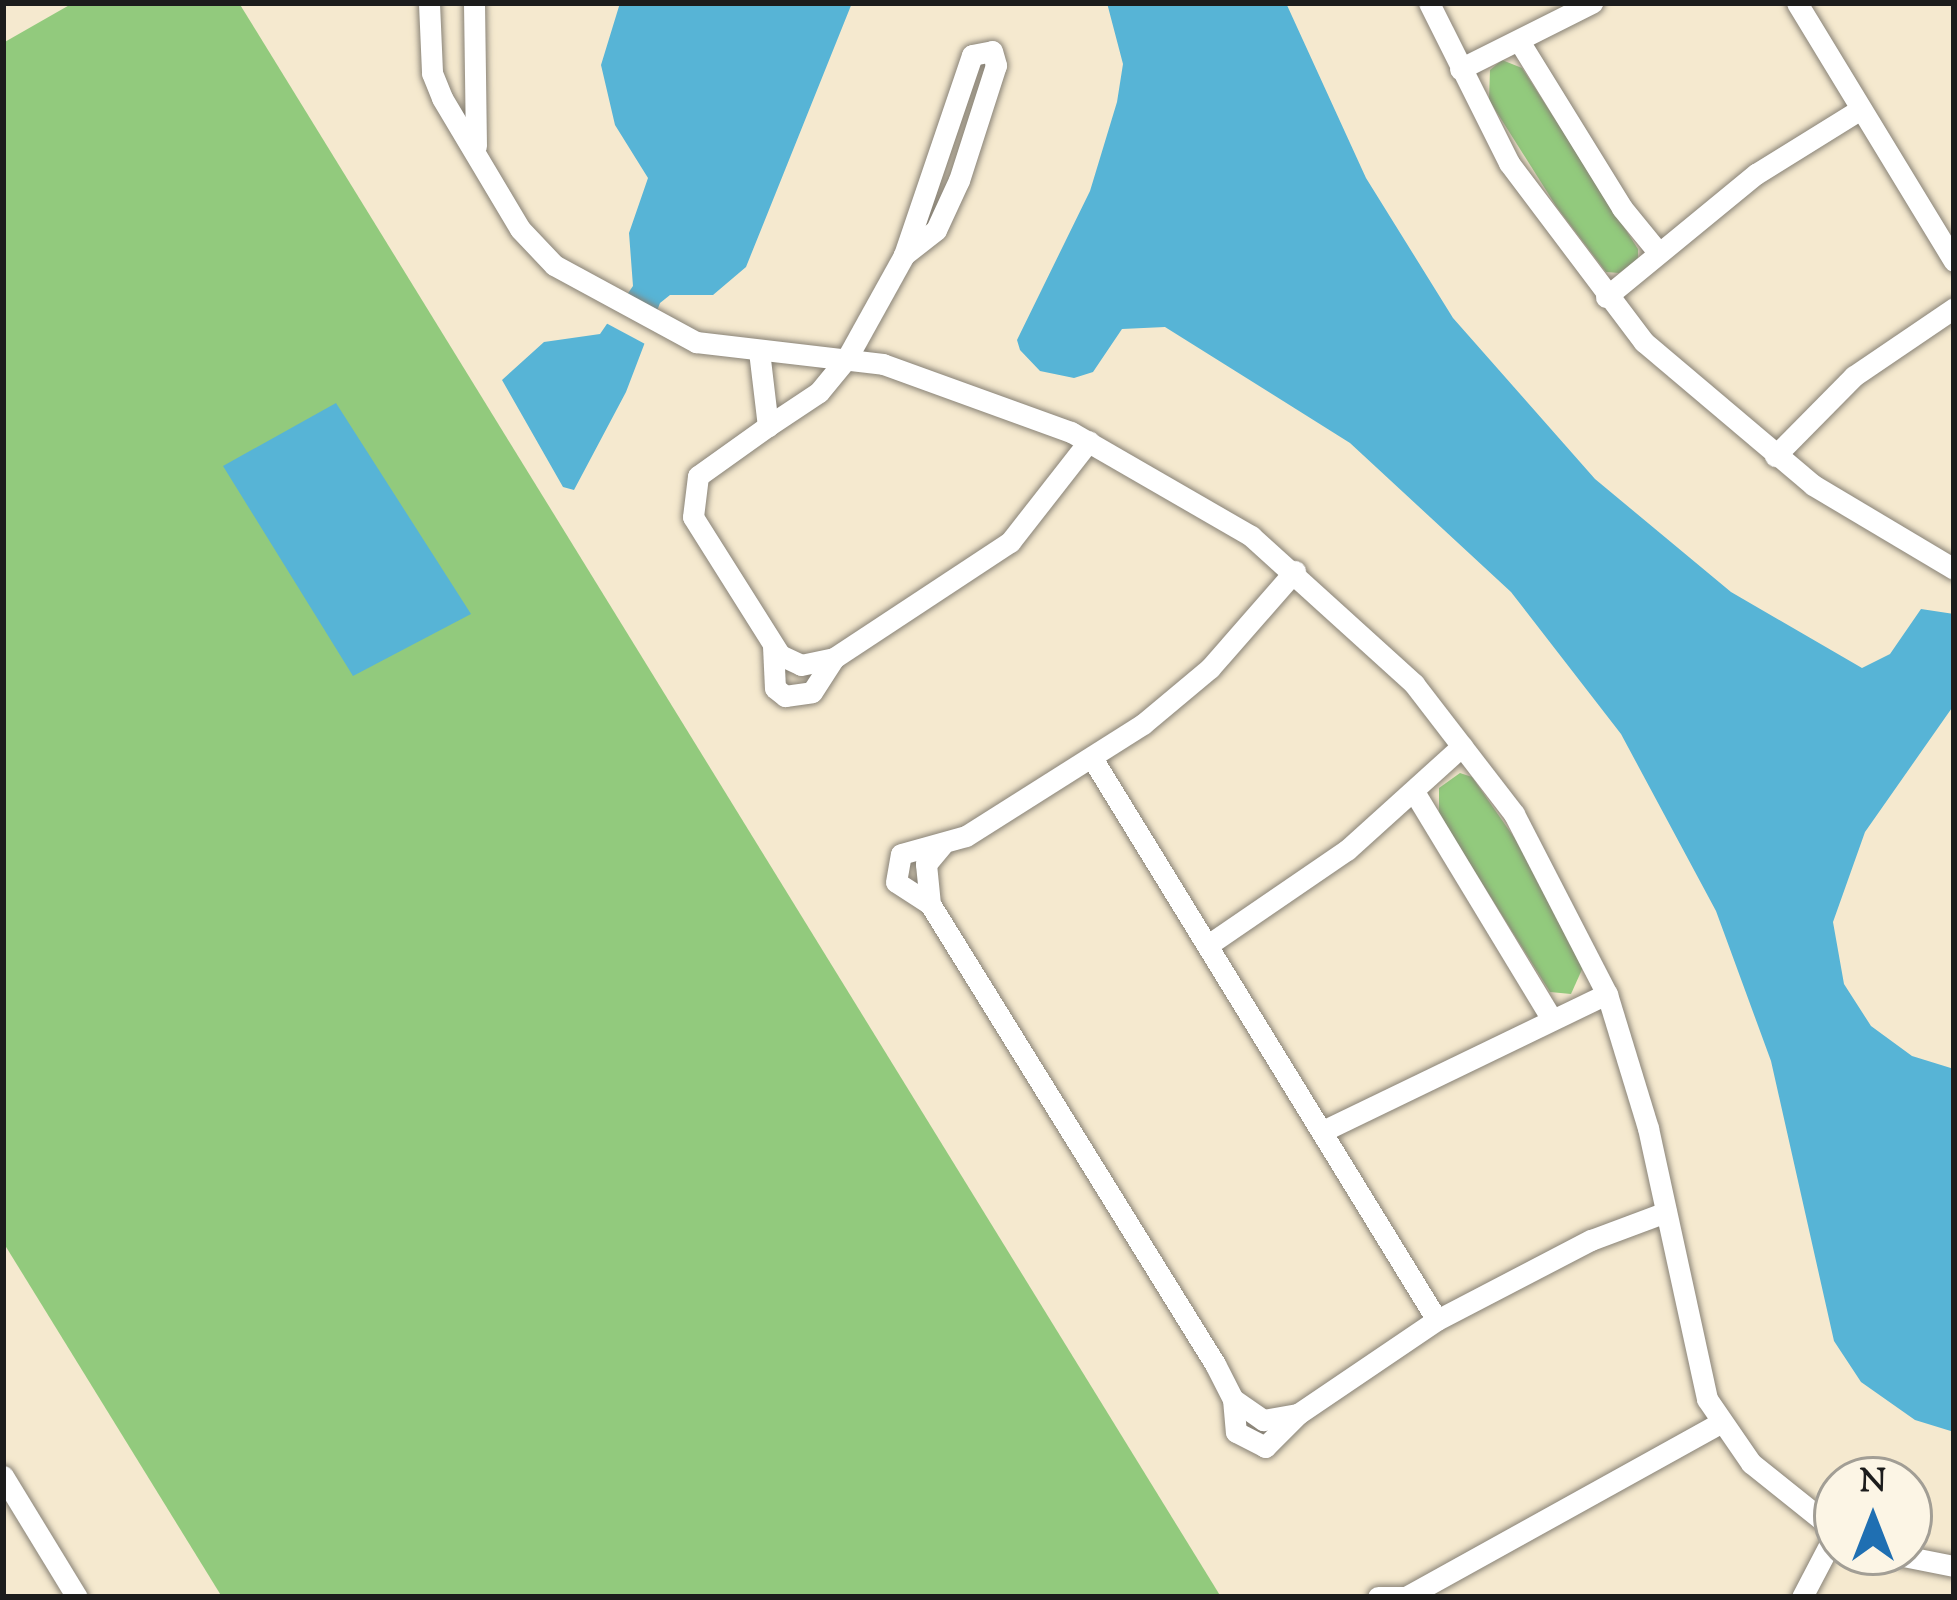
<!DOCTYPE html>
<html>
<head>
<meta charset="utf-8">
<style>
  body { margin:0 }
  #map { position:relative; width:1957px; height:1600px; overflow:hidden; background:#f5e9cf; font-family:"Sorts Mill Goudy",serif }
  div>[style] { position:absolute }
  .green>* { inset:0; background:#92ca7d }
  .water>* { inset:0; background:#57b4d6 }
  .pier>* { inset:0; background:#f5e9cf }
  .roads { filter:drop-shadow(0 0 3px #888276) drop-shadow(0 0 3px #888276) }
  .street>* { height:21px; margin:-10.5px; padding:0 10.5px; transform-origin:10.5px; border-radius:10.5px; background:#fff }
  span { translate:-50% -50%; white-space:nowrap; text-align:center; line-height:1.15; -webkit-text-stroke:10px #fcf5e5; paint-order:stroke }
  .frame { position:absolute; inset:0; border:6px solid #1c1c1c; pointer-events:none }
  .north { position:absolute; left:1813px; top:1456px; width:120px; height:120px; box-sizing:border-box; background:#fcf5e5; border:3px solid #a29e95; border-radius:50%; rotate:0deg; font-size:33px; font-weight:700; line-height:48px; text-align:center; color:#1c1c1c }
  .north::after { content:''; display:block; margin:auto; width:42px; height:54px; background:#1f6fb2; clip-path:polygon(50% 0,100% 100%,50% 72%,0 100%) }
</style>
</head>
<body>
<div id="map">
  <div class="green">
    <div style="clip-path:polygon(73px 3px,239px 3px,1221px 1597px,222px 1597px,3px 1242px,3px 43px)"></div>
    <div style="clip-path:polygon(1502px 60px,1522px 68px,1638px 249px,1638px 259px,1619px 273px,1606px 272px,1556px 206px,1489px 100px,1490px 70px)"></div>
    <div style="clip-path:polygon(1460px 773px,1472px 777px,1534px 866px,1584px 965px,1571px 994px,1550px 992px,1439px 814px,1439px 788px)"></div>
  </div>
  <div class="water">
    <div style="clip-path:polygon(620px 3px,852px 3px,746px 267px,713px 295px,670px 295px,660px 303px,626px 392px,574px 490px,563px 487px,502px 380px,544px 342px,600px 334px,633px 286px,629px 233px,648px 178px,615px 125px,601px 65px)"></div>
    <div style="clip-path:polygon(1107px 3px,1286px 3px,1366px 178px,1453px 318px,1595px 479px,1731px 592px,1862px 668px,1890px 654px,1921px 609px,1954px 614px,1954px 705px,1865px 832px,1833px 922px,1844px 984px,1871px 1026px,1912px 1056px,1954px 1069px,1954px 1432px,1915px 1420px,1861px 1382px,1834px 1341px,1771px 1061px,1716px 911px,1621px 734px,1511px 592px,1350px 443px,1165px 327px,1122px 329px,1093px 372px,1074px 378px,1040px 371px,1020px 350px,1017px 340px,1090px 191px,1117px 102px,1123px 64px)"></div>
    <div style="clip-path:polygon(336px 403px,471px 614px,353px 676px,223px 466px)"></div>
  </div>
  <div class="pier">
    <div style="clip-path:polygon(620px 295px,660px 316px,647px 345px,604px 322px)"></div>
  </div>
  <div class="roads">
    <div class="street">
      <div style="left:429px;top:3px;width:70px;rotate:87.5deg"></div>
      <div style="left:432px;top:73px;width:27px;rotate:68deg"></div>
      <div style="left:442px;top:98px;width:152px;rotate:59.2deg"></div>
      <div style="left:520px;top:229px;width:50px;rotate:46.6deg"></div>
      <div style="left:554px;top:265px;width:162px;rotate:28.5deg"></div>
      <div style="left:696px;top:342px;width:188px;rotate:6.7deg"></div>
      <div style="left:883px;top:364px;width:200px;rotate:19.9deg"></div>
      <div style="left:1071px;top:432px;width:208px;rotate:30deg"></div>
      <div style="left:1251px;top:536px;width:220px;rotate:42.2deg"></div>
      <div style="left:1414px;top:684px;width:164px;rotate:52.4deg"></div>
      <div style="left:1514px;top:814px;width:203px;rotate:62.7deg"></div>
      <div style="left:1607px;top:994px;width:140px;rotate:73deg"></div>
      <div style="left:1648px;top:1128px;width:277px;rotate:77.7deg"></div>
      <div style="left:1707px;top:1399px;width:78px;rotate:55.5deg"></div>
      <div style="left:1751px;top:1463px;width:110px;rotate:38.7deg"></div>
      <div style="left:474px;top:3px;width:143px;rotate:89.2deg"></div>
      <div style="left:1429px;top:3px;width:179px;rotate:63.4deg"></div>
      <div style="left:1509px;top:163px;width:224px;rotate:53deg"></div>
      <div style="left:1644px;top:342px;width:221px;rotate:40.2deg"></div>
      <div style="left:1813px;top:485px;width:164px;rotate:30.8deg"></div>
      <div style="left:1797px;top:3px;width:302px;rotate:58.7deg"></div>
      <div style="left:1519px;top:41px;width:196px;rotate:58.3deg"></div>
      <div style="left:1622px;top:208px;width:57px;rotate:50.7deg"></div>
      <div style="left:1460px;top:69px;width:148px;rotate:-26.6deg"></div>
      <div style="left:1606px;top:297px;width:194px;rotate:-39.4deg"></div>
      <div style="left:1756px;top:174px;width:123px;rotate:-31.8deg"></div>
      <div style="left:759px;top:351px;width:76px;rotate:83.2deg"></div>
      <div style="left:768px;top:426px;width:61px;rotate:-33.7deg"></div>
      <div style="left:819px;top:392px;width:44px;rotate:-50.5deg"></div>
      <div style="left:847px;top:358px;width:118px;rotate:-61deg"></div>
      <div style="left:904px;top:255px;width:211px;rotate:-71.2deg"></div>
      <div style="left:972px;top:55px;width:20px;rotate:-11deg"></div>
      <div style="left:992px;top:51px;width:15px;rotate:74deg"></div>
      <div style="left:996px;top:65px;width:121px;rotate:107.8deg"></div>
      <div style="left:959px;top:180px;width:55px;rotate:114.7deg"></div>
      <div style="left:936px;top:230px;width:41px;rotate:142deg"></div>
      <div style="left:768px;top:426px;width:86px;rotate:144.5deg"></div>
      <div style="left:698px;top:476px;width:41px;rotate:97deg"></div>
      <div style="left:693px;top:517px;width:163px;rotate:57.8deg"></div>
      <div style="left:780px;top:655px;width:23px;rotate:25deg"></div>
      <div style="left:801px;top:665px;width:34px;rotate:-12deg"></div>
      <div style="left:1775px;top:456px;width:112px;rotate:-45.4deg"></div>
      <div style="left:1854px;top:376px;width:121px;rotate:-34.2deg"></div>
      <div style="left:773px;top:646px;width:42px;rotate:87.3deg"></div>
      <div style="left:775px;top:688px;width:13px;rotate:39deg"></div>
      <div style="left:785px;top:696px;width:27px;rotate:-8deg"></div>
      <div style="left:812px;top:692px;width:40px;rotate:-57.1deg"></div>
      <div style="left:834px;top:658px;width:211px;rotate:-33.4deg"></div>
      <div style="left:1010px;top:542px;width:128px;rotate:-52deg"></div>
      <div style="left:1092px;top:758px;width:659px;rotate:58.46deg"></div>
      <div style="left:1416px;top:795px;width:258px;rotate:58.8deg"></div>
      <div style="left:942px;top:845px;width:25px;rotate:130deg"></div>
      <div style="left:926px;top:864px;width:40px;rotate:84.3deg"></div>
      <div style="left:930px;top:904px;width:541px;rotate:58.22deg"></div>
      <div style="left:1215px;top:1364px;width:39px;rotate:63deg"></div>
      <div style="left:1233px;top:1399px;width:33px;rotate:85deg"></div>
      <div style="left:1236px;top:1432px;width:33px;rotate:27deg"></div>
      <div style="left:1265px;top:1447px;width:47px;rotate:-45deg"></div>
      <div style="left:930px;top:904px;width:40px;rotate:-147.1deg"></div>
      <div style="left:896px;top:882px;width:28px;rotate:-80deg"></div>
      <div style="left:901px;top:854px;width:67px;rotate:-15.5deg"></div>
      <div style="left:966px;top:836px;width:209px;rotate:-32.3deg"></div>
      <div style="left:1143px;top:724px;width:87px;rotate:-39.9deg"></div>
      <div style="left:1210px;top:668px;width:129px;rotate:-48.8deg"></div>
      <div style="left:1208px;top:945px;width:168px;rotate:-34.4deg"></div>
      <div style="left:1347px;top:850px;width:155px;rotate:-42.1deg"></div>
      <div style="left:1323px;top:1131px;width:315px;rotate:-25.8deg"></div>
      <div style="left:1233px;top:1399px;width:37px;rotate:35deg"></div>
      <div style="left:1263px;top:1420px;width:36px;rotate:-10deg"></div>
      <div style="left:1298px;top:1414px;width:168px;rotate:-34.1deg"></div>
      <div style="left:1437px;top:1320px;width:174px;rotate:-27.5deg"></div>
      <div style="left:1591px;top:1240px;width:80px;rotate:-20.5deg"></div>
      <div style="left:3px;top:1476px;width:142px;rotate:58.6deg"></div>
      <div style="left:1883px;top:1552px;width:72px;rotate:11.2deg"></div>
      <div style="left:1378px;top:1597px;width:28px"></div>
      <div style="left:1406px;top:1597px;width:359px;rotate:-29deg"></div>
      <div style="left:1802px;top:1597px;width:73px;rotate:-62.4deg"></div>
    </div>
  </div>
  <div class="frame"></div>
  <div class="north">N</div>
</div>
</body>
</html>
